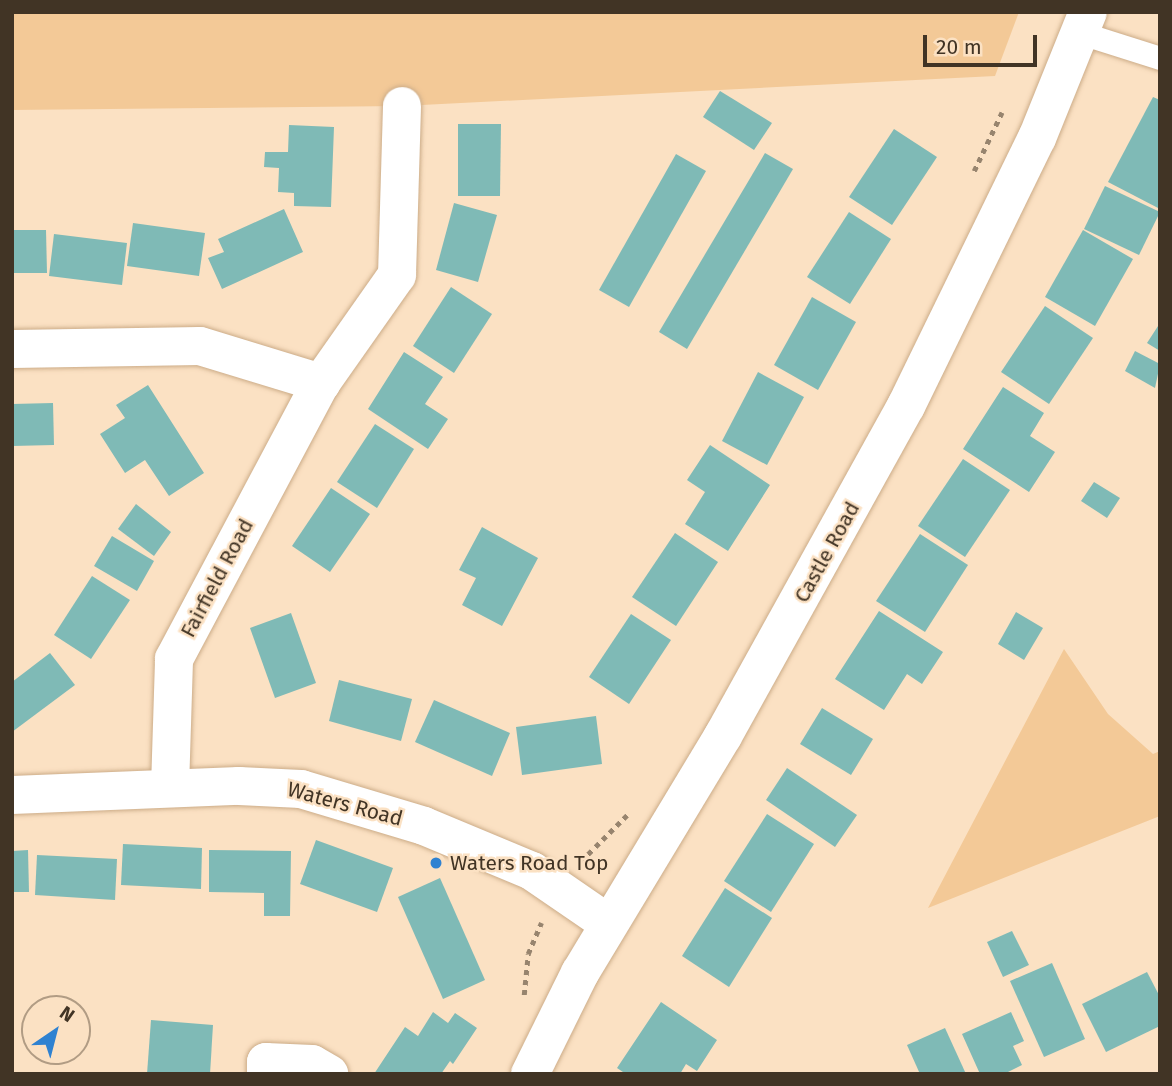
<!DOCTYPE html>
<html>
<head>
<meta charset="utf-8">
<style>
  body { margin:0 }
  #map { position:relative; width:1172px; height:1086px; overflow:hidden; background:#fbe1c3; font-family:"Fira Sans",sans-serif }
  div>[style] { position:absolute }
  .green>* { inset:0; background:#f3c997 }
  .building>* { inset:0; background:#7fbab6 }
  .path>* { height:4.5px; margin-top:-2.25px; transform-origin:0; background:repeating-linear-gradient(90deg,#97846e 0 5px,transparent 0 10px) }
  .roads { filter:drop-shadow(0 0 2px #ccac88) drop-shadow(0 0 2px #ccac88) }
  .service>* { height:23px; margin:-11.5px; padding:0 11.5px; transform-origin:11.5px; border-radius:11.5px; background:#fff }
  .minor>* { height:38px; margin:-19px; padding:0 19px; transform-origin:19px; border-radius:19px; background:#fff }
  .primary>* { height:38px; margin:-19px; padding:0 19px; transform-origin:19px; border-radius:19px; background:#fff }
  .dots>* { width:19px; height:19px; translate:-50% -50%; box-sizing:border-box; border:4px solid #fbe1c3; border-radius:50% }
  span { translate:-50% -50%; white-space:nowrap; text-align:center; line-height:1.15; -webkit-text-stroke:5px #fbe1c3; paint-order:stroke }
  .street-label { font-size:21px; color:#413425 }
  .poi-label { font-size:21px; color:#413425 }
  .left { translate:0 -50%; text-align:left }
  .frame { position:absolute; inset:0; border:14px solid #413425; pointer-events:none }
  .north { position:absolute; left:21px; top:995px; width:70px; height:70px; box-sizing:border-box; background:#fbe1c3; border:2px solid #b19c84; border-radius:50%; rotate:35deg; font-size:19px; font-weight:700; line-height:28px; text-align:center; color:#413425 }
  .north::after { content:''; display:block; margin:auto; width:24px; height:32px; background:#2f82d1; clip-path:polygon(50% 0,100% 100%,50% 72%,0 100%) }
  .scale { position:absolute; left:923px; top:35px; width:114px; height:32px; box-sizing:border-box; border:4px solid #413425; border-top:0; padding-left:9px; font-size:21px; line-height:24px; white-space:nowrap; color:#413425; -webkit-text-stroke:5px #fbe1c3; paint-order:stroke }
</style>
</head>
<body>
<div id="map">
  <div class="green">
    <div style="clip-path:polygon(12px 12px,1019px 12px,995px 76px,402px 106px,12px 110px)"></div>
    <div style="clip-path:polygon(1064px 649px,1108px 714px,1153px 754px,1160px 751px,1160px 816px,928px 908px)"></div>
  </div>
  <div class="building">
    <div style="clip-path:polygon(720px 91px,772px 123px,754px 150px,703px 117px)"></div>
    <div style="clip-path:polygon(1153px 97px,1160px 100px,1160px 209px,1108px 182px)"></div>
    <div style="clip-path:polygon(458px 124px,501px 124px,500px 196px,458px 196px)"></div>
    <div style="clip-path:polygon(289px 125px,334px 127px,331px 207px,294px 206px,294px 193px,278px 192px,279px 168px,264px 167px,265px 152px,288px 152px)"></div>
    <div style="clip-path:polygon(894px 129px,937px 157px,892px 225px,849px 197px)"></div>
    <div style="clip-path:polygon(765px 153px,793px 169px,687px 349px,659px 332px)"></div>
    <div style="clip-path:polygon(676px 154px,706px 171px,629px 307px,599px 290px)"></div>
    <div style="clip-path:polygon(1105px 186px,1160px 212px,1139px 255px,1084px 229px)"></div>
    <div style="clip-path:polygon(454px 203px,497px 215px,478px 282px,436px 270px)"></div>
    <div style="clip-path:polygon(284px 209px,303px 252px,222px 289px,208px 258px,224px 252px,218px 239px)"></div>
    <div style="clip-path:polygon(849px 212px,891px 239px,850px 304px,807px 277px)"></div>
    <div style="clip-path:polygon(133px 223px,205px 233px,199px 276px,127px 266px)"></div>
    <div style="clip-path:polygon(12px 230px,46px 230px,47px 273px,12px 273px)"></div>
    <div style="clip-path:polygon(1083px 230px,1133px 259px,1095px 326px,1045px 297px)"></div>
    <div style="clip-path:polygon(54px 234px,127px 243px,122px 285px,49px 276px)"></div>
    <div style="clip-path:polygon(451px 287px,492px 314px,454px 373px,413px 346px)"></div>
    <div style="clip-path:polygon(812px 297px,856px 322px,818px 390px,774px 365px)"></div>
    <div style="clip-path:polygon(1045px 306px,1093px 338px,1049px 404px,1001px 372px)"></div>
    <div style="clip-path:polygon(1160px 323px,1160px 351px,1147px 343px)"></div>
    <div style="clip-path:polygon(1135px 351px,1160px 364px,1155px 388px,1125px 371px)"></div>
    <div style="clip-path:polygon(404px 352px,443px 377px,425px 404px,448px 419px,428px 449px,368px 409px)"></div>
    <div style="clip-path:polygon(758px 372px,804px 397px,767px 465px,722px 441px)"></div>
    <div style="clip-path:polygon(148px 385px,204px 473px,169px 496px,145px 460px,125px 473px,100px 434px,125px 418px,116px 405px)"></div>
    <div style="clip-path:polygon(1003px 387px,1044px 413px,1030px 436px,1055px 452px,1029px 492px,963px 449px)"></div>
    <div style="clip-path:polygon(53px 403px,54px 445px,12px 446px,12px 404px)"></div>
    <div style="clip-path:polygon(375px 424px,414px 449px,377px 508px,337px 482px)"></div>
    <div style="clip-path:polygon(710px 445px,770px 485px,728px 551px,685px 524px,705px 492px,687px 480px)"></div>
    <div style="clip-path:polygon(963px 459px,1010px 490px,965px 557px,918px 526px)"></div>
    <div style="clip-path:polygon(1094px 482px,1120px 498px,1107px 518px,1081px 501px)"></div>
    <div style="clip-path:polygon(331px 488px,370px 514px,330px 572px,292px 546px)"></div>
    <div style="clip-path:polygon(136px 504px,171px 532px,154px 556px,118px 529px)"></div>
    <div style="clip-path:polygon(482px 527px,538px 558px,502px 626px,462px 605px,476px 578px,459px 570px)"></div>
    <div style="clip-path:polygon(675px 533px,718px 562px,676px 626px,632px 597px)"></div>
    <div style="clip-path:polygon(920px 534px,968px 565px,925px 632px,876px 601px)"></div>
    <div style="clip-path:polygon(112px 536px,154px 561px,137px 591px,94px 566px)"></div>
    <div style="clip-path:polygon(92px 576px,130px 600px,91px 659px,54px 635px)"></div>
    <div style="clip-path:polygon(879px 611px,943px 652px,922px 684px,907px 674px,884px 710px,835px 679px)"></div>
    <div style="clip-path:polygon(1016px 612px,1043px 628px,1024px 660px,998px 644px)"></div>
    <div style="clip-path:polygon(291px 613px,316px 683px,275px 698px,250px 628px)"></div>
    <div style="clip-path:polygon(631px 614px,671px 640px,629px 704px,589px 677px)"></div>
    <div style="clip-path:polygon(50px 653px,75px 685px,12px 732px,12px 682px)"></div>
    <div style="clip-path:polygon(339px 680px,412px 699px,401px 741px,329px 721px)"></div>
    <div style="clip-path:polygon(434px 700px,510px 733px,492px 776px,415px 742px)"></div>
    <div style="clip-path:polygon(822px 708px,873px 739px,851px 775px,800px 744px)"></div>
    <div style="clip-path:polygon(596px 716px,602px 764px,522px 775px,516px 727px)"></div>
    <div style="clip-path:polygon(787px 768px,857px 815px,835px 847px,766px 800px)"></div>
    <div style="clip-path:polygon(767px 814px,814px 844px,771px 912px,724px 881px)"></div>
    <div style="clip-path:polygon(316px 840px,393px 868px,377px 912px,300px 884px)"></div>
    <div style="clip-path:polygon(123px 844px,202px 848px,201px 889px,121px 885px)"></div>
    <div style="clip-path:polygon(28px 850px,29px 892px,12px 892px,12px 851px)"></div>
    <div style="clip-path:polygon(209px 850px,291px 851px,290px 916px,264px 916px,264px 893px,209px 892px)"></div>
    <div style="clip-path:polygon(37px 855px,117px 859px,115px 900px,35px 895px)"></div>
    <div style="clip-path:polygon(440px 878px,485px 980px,443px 999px,398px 897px)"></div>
    <div style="clip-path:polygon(725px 888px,772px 918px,729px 987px,682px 956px)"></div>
    <div style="clip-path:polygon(1012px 931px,1029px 965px,1003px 977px,987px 942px)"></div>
    <div style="clip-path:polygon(1052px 963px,1085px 1039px,1044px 1057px,1010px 981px)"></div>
    <div style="clip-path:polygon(1147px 972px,1160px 997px,1160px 1026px,1106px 1052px,1082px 1004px)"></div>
    <div style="clip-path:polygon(661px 1002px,717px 1040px,697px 1071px,686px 1064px,680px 1074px,626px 1074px,617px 1068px)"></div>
    <div style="clip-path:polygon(433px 1012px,448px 1023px,455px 1013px,477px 1028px,453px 1064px,450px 1061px,441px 1074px,374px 1074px,405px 1027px,418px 1036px)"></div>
    <div style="clip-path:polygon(1011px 1012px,1024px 1041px,1013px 1046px,1022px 1065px,1004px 1074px,980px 1074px,962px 1034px)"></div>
    <div style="clip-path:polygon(151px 1020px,213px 1025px,210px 1074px,147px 1074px)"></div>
    <div style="clip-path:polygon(945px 1028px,966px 1074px,920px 1074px,907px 1045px)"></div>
  </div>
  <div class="path">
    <div style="left:974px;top:171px;width:65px;rotate:-64.6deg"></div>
    <div style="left:581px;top:861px;width:65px;rotate:-45deg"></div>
    <div style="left:524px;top:995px;width:41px;rotate:-84.4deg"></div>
    <div style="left:528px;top:954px;width:34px;rotate:-67deg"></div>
  </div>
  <div class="roads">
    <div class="service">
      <div style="left:1081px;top:33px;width:83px;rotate:17.6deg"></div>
    </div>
    <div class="minor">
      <div style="left:12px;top:349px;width:188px;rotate:-0.9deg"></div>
      <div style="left:200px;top:346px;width:127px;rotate:17deg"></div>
      <div style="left:170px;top:788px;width:129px;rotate:-88.2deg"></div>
      <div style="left:174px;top:659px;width:313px;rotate:-62deg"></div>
      <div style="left:321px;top:383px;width:132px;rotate:-54.9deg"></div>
      <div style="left:397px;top:275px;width:169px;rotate:-88.3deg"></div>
      <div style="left:12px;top:795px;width:227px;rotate:-2.3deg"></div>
      <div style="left:239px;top:786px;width:62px;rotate:2.8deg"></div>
      <div style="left:301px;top:789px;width:128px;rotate:16.7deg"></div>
      <div style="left:424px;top:826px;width:117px;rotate:22.6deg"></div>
      <div style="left:532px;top:871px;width:93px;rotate:34.5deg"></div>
      <div style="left:266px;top:1074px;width:12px;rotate:-90deg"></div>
      <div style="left:266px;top:1062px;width:46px;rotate:2.5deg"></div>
      <div style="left:312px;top:1064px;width:20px;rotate:30deg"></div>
    </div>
    <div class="primary">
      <div style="left:530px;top:1074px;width:113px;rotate:-63.7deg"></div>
      <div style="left:580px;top:973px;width:277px;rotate:-58.9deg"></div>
      <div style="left:723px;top:736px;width:377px;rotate:-61deg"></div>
      <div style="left:906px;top:406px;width:298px;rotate:-64deg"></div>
      <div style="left:1037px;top:138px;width:136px;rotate:-68deg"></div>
    </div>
  </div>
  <div class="dots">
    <div style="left:436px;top:863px;background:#2f82d1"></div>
  </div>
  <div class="street-label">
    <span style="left:827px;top:552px;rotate:-61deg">Castle Road</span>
    <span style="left:217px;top:578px;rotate:-62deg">Fairfield Road</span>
    <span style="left:345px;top:804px;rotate:15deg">Waters Road</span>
  </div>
  <div class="poi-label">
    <span class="left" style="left:450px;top:863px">Waters Road Top</span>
  </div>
  <div class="frame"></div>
  <div class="north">N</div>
  <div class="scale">20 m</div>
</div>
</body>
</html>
